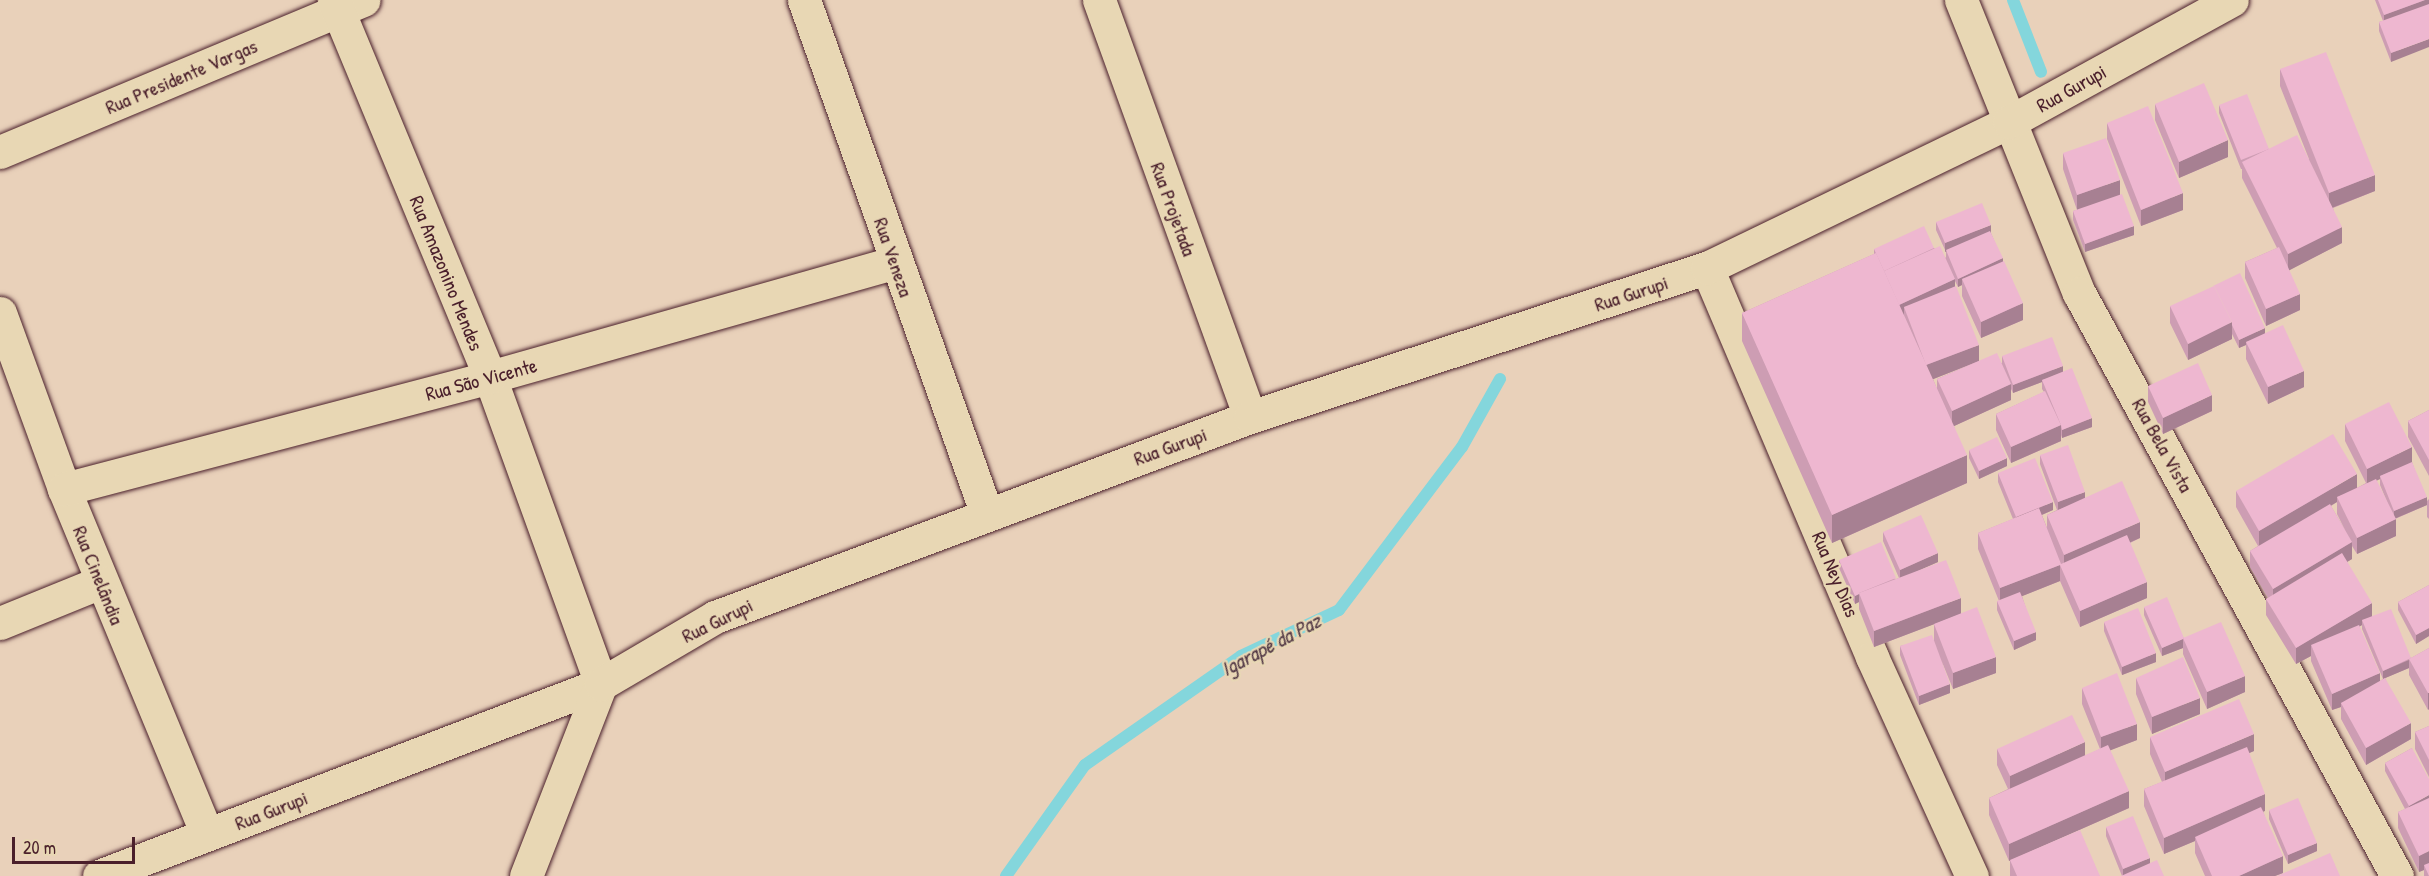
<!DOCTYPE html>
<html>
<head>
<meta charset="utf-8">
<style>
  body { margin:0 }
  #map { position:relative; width:2429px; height:876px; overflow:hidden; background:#e9d1ba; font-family:"Patrick Hand",sans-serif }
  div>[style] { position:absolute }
  .stream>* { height:12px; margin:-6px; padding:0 6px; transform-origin:6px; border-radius:6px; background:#84d6dc }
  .roads { filter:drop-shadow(0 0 2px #4a1f2b) drop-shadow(0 0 2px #4a1f2b) }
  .minor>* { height:33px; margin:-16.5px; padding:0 16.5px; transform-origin:16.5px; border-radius:16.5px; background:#e8d7b4 }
  .tertiary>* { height:33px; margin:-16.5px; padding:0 16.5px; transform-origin:16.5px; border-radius:16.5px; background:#e8d7b4 }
  .wall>* { inset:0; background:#cd9db3 }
  .shaded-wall>* { inset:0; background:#a78092 }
  .building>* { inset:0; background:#eeb7d0 }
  span { translate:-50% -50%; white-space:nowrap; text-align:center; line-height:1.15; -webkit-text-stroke:4.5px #e8d7b4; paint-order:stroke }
  .street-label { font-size:20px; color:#4a1f2b }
  .water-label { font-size:21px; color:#533a46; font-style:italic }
  .scale { position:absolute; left:12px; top:837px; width:123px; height:27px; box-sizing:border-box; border:3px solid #4a1f2b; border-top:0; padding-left:8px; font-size:18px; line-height:21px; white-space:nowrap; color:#4a1f2b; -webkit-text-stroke:4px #e8d7b4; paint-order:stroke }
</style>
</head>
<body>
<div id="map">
  <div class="stream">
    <div style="left:2013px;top:0;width:77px;rotate:68.7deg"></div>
    <div style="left:1006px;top:876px;width:136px;rotate:-54.6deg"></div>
    <div style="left:1085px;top:765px;width:190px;rotate:-34.9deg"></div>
    <div style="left:1241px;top:656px;width:108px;rotate:-25.1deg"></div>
    <div style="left:1339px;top:610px;width:204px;rotate:-53deg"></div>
    <div style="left:1462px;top:447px;width:78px;rotate:-60.8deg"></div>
  </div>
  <div class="roads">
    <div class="minor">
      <div style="left:804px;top:0;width:543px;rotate:70.43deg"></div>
      <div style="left:1099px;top:0;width:443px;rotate:70.1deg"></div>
      <div style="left:1961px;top:0;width:316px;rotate:68.1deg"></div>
      <div style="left:2079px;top:293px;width:664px;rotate:61.39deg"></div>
      <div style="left:0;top:152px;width:394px;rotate:-22.7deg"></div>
      <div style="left:1707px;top:268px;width:423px;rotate:67deg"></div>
      <div style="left:1872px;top:657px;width:241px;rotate:65.5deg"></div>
      <div style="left:0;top:313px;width:187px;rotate:70deg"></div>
      <div style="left:64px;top:489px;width:373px;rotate:67.5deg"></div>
      <div style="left:64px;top:489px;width:440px;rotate:-14.7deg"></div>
      <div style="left:490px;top:377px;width:422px;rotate:-15.8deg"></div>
      <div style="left:0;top:623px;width:109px;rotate:-22.1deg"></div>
      <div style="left:99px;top:876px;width:537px;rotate:-20.93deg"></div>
      <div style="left:601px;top:684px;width:326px;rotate:-109.9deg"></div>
      <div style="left:490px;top:377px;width:408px;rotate:-112.5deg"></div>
    </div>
    <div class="tertiary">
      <div style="left:526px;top:876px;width:206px;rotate:-68.7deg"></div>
      <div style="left:601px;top:684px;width:132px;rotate:-30.4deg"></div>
      <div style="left:715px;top:617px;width:571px;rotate:-20.5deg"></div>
      <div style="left:1250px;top:417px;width:481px;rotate:-18.1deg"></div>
      <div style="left:1707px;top:268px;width:335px;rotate:-25.8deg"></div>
      <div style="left:2009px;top:122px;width:254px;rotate:-28.7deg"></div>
    </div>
  </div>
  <div class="wall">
    <div style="clip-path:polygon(2375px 0,2429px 0,2391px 62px,2379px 31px,2379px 22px,2383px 21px)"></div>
    <div style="clip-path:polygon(2280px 69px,2375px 191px,2333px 208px,2342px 243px,2289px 270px,2300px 310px,2266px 326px,2245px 278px,2245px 262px,2277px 248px,2242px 178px,2242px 169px,2241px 169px,2219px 113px,2219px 105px,2269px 149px,2309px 159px,2280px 86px)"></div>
    <div style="clip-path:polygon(2155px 104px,2228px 157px,2179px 178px,2155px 120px)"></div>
    <div style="clip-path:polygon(2107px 123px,2183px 210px,2141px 226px,2107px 139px)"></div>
    <div style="clip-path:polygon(2063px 153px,2120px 195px,2134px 235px,2085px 252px,2073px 220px,2073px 211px,2077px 210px,2063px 169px)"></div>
    <div style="clip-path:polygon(evenodd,1936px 222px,1991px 233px,2003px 262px,2023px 320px,1981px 338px,1962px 296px,1962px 285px,1958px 287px,1955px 281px,1955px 287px,1979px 361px,2002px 363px,2002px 356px,2063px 372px,2092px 427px,2062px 438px,2061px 435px,2061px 441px,2011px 463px,1996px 430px,1996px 414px,2044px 392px,2042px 389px,2042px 382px,2013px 393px,2011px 389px,2011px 400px,1954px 426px,1967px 483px,1832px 543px,1742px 341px,1742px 313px,1874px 254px,1874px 249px,1934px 248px,1946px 258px,1946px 252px,1936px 230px,1936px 222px,1974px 363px,1937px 379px,1937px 389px,1933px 379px,1974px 363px)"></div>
    <div style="clip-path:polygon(2170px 306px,2265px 334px,2304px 387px,2268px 404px,2246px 359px,2246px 345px,2239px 348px,2232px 334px,2232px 339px,2188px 360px,2170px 323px)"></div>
    <div style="clip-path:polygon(2148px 386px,2212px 411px,2163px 434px,2148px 402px)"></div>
    <div style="clip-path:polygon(2429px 410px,2429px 476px,2408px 437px,2408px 421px)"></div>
    <div style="clip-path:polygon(evenodd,2345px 424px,2412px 462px,2427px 505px,2395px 519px,2396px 536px,2357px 554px,2352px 546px,2352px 559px,2347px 562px,2372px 616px,2411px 658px,2429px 648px,2429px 709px,2428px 710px,2409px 675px,2409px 668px,2385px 678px,2411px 739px,2366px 765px,2341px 719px,2341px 707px,2332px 710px,2311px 661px,2311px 656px,2296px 664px,2266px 615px,2266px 599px,2268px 598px,2250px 567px,2250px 551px,2258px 546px,2236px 507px,2236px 491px,2357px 488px,2366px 483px,2345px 441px,2345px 424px,2380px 479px,2380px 485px,2388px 504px,2376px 481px,2380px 479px,2345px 424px,2337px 502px,2337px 514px,2345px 530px,2331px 506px,2337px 502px,2345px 424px,2362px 625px,2362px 629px,2383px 679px,2380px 681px,2359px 627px,2362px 625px)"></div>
    <div style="clip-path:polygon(1969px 450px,2007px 466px,1979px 479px,1969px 458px)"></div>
    <div style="clip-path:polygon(2040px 455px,2085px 498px,2140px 538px,2130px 543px,2147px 598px,2080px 627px,2060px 581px,2022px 596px,2036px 640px,2014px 650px,1997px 610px,1997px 601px,1999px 601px,1978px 549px,1978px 533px,2013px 519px,1998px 482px,1998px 473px,2053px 510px,2042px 515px,2047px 528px,2047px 515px,2057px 510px,2040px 464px)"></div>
    <div style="clip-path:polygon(2429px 499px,2429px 519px,2427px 517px,2427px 501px)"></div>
    <div style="clip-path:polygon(1883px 532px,1938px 562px,1921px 569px,1961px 614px,1996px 673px,1953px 689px,1942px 662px,1950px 693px,1919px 705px,1900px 655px,1900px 646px,1934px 640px,1934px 624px,1874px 647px,1859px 609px,1859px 602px,1855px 604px,1839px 568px,1839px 560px,1896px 579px,1899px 578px,1883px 541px)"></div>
    <div style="clip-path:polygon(2429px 585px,2429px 636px,2416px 644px,2398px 610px,2398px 602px)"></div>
    <div style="clip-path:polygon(2144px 607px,2184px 638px,2245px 692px,2207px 709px,2183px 654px,2183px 648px,2162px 656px,2144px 615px)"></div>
    <div style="clip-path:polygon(2104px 622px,2156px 662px,2122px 675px,2104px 631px)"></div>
    <div style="clip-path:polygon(2136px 678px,2200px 714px,2152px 734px,2136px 694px)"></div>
    <div style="clip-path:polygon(2082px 688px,2137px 740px,2110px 750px,2129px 808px,2029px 852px,2100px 876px,2010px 876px,2010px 860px,2009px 861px,1989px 815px,1989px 798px,2008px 789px,1997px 765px,1997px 749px,2085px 756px,2100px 749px,2082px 704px)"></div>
    <div style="clip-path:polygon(2429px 726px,2429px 777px,2415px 749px,2415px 732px)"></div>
    <div style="clip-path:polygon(2150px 737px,2254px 751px,2249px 753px,2265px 811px,2263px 811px,2283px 873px,2275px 876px,2205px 876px,2195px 853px,2195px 841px,2164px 854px,2144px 806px,2144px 789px,2162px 782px,2150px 754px)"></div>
    <div style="clip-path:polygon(2412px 748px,2429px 876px,2424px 876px,2424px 870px,2419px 872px,2398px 828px,2398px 812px,2405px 809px,2385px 771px,2385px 763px)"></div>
    <div style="clip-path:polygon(2269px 810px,2317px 851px,2288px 864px,2269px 819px)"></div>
    <div style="clip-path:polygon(2106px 827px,2150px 863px,2122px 876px,2106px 836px)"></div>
  </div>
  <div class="shaded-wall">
    <div style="clip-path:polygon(2425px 0,2429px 0,2429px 7px,2384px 23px,2384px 15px)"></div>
    <div style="clip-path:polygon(2429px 39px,2429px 47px,2391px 62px,2391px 53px)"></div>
    <div style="clip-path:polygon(2228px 140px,2228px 157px,2179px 178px,2179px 162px)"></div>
    <div style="clip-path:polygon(2375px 175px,2375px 191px,2329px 209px,2329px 193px)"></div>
    <div style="clip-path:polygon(2120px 180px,2120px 197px,2077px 212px,2077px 195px)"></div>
    <div style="clip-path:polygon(2183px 193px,2183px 210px,2141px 226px,2141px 210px)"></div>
    <div style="clip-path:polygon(1991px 225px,1991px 233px,1945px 252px,1945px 243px)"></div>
    <div style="clip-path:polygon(2134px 226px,2134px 235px,2085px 252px,2085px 244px)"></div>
    <div style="clip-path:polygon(2342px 227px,2342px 243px,2288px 271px,2288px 254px)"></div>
    <div style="clip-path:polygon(2003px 258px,2003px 267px,1962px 279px,1962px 285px,1958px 287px,1958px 279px)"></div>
    <div style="clip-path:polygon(1955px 279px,1955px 295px,1904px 307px,1904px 319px,1899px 305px)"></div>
    <div style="clip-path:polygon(2300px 294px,2300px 310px,2266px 326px,2266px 309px)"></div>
    <div style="clip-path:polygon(2023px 303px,2023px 320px,1981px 338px,1981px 322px)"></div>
    <div style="clip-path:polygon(2232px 322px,2232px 339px,2188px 360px,2188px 344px)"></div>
    <div style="clip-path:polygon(2265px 328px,2265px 336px,2246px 342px,2246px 345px,2239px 348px,2239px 340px)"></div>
    <div style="clip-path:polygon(1979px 345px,1979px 361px,1926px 382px,1926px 365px)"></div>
    <div style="clip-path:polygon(2063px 366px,2063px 375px,2042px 380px,2042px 382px,2013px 393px,2013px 385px)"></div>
    <div style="clip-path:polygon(2304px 371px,2304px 387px,2268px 404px,2268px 387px)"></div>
    <div style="clip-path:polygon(2011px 384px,2011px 400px,1952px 427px,1952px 411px)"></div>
    <div style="clip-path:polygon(2212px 395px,2212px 411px,2163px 434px,2163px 418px)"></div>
    <div style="clip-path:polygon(2092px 418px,2092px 427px,2062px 438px,2062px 430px)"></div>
    <div style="clip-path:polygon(2061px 425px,2061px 441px,2011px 463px,2011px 447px)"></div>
    <div style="clip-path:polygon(2412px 447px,2412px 463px,2380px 476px,2380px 479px,2367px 485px,2367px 469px)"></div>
    <div style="clip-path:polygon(1967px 455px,1967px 483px,1832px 543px,1832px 515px)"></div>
    <div style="clip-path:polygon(2007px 458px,2007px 466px,1979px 479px,1979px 471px)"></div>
    <div style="clip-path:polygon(2357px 474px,2357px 490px,2337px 497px,2337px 502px,2259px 547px,2259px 531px)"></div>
    <div style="clip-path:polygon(2085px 492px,2085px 500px,2058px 510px,2058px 502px)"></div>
    <div style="clip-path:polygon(2427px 497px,2427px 505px,2394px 519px,2394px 511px)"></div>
    <div style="clip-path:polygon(2053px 502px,2053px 510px,2016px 526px,2016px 517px)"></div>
    <div style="clip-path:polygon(2396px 519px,2396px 536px,2357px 554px,2357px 538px)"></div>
    <div style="clip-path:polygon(2140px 522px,2140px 538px,2064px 571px,2064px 555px)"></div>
    <div style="clip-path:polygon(2352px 542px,2352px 559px,2273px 606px,2273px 589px)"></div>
    <div style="clip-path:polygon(1938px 553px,1938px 562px,1900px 579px,1900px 570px)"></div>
    <div style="clip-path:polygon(2060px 565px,2060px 581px,2000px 605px,2000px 588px)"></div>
    <div style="clip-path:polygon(2147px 582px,2147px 598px,2080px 627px,2080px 611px)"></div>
    <div style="clip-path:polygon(1859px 594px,1859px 602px,1855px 604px,1855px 596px)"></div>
    <div style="clip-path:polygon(1961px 598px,1961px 614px,1874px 647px,1874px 631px)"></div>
    <div style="clip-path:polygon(2372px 603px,2372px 619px,2362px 620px,2362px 625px,2315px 653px,2311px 645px,2311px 656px,2296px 664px,2296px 648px)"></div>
    <div style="clip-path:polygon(2429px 628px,2429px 636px,2416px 644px,2416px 635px)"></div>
    <div style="clip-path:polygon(2036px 632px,2036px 640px,2014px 650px,2014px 641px)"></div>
    <div style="clip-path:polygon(2183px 639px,2183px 648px,2162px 656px,2162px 648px)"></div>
    <div style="clip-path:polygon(2156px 653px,2156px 662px,2122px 675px,2122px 667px)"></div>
    <div style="clip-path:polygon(1996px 657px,1996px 673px,1953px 689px,1953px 673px)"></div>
    <div style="clip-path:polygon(2409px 660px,2409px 668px,2383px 679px,2383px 671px)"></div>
    <div style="clip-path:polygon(2380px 673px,2380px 690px,2341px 703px,2341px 707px,2332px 710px,2332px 694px)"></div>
    <div style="clip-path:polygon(2245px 676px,2245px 692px,2207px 709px,2207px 692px)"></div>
    <div style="clip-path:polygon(1950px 684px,1950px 693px,1919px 705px,1919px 696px)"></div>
    <div style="clip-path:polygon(2428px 693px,2429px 693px,2429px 709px,2428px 710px)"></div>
    <div style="clip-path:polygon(2200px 698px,2200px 714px,2152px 734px,2152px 717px)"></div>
    <div style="clip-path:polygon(2411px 723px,2411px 739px,2366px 765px,2366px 748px)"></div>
    <div style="clip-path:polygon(2137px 724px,2137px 740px,2101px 754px,2101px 737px)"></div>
    <div style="clip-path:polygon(2254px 734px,2254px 751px,2165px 789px,2165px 772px)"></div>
    <div style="clip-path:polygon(2085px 742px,2085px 758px,2010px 792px,2010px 776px)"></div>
    <div style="clip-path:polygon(2129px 791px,2129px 808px,2009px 861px,2009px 844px)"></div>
    <div style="clip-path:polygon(2265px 794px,2265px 811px,2196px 840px,2195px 837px,2195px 841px,2164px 854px,2164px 838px)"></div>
    <div style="clip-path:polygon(2429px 795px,2429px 803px,2409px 814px,2409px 806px)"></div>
    <div style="clip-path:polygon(2317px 843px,2317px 851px,2288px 864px,2288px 855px)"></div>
    <div style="clip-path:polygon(2429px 851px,2429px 867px,2424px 865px,2424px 870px,2419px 872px,2419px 856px)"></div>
    <div style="clip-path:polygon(2283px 856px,2283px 873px,2275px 876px,2239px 876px)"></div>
    <div style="clip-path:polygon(2150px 858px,2150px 867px,2123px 876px,2123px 869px)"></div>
  </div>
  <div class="building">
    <div style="clip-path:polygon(2378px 0,2425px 0,2384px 15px)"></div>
    <div style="clip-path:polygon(2429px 4px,2429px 39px,2391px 53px,2379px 22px)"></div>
    <div style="clip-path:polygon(2326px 52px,2375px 175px,2329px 193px,2280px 69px)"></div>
    <div style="clip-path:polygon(2204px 83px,2228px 140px,2179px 162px,2155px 104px)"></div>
    <div style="clip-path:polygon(2247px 94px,2269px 149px,2241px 160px,2219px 105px)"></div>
    <div style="clip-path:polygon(2148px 106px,2183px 193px,2141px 210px,2107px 123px)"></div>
    <div style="clip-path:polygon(2297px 135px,2342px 227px,2288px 254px,2242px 162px)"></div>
    <div style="clip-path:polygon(2106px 138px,2120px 180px,2077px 195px,2063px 153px)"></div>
    <div style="clip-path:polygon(2122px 194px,2134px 226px,2085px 244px,2073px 211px)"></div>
    <div style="clip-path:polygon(1982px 203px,1991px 225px,1945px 243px,1936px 222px)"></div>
    <div style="clip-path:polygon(1924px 226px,1934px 248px,1884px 271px,1874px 249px)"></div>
    <div style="clip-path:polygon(1990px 231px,2003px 258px,1958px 279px,1946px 250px)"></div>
    <div style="clip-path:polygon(1940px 246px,1955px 279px,1899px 305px,1884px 271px)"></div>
    <div style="clip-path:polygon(2279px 247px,2300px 294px,2266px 309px,2245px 262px)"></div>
    <div style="clip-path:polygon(1876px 253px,1967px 455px,1832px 515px,1742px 313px)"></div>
    <div style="clip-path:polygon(2004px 261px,2023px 303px,1981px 322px,1962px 279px)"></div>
    <div style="clip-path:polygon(2240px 273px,2265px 328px,2239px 340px,2232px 325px,2232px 322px,2214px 286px,2213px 286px)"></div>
    <div style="clip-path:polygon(1956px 286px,1979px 345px,1926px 365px,1904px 307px)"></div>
    <div style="clip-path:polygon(2214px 286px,2232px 322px,2188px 344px,2170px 306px)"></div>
    <div style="clip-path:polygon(2283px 325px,2304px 371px,2268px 387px,2246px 342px)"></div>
    <div style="clip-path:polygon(2052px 337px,2063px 366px,2013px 385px,2002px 356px)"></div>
    <div style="clip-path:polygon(1997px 353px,2011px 384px,1952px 411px,1937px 379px)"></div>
    <div style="clip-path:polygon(2198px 363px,2212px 395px,2163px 418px,2148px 386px)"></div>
    <div style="clip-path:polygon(2072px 368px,2092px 418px,2062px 430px,2061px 425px,2042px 380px)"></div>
    <div style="clip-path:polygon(2045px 391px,2061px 425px,2011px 447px,1996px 414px)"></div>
    <div style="clip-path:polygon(2389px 402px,2412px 447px,2367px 469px,2345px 424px)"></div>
    <div style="clip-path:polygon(2429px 410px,2429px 460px,2408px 421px)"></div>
    <div style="clip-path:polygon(2333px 434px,2357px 474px,2259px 531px,2236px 491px)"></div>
    <div style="clip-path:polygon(1997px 437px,2007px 458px,1979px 471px,1969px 450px)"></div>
    <div style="clip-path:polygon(2068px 445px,2085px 492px,2058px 502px,2040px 455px)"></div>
    <div style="clip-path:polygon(2035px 458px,2053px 502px,2016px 517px,1998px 473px)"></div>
    <div style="clip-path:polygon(2412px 462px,2427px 497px,2394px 511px,2380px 476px)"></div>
    <div style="clip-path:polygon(2376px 479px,2396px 519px,2357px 538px,2337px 497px)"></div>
    <div style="clip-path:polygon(2122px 481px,2140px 522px,2064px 555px,2047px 515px)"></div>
    <div style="clip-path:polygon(2330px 504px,2352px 542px,2273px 589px,2250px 551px)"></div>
    <div style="clip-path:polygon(2039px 508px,2061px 564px,2127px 535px,2147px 582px,2080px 611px,2060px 565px,2000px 588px,1978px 533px)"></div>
    <div style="clip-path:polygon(1921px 515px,1938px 553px,1900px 570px,1883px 532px)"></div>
    <div style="clip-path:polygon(1881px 542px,1896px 578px,1859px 593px,1859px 594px,1855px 596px,1839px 560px)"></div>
    <div style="clip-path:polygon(2342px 553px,2372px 603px,2296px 648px,2266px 599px)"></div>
    <div style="clip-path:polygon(1946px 560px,1961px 598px,1874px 631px,1859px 593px)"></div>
    <div style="clip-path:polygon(2429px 585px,2429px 628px,2416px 635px,2398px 602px)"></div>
    <div style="clip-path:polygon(2020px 592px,2036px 632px,2014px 641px,1997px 601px)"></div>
    <div style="clip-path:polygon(2167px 597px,2184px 638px,2183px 638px,2183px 639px,2162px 648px,2144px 607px)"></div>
    <div style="clip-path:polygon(1977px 607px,1996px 657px,1953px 673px,1934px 624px)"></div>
    <div style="clip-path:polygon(2138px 608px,2156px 653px,2122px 667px,2104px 622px)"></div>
    <div style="clip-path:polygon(2391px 609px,2411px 658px,2383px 671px,2362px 620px)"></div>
    <div style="clip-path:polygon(2221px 622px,2245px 676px,2207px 692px,2183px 638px)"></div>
    <div style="clip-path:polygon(2359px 625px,2380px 673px,2332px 694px,2311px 645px)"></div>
    <div style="clip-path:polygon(1932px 635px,1950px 684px,1919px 696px,1900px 646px)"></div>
    <div style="clip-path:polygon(2429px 648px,2429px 693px,2428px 693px,2409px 659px)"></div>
    <div style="clip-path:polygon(2183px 657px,2200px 698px,2152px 717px,2136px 678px)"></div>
    <div style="clip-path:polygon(2117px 673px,2137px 724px,2101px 737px,2082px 688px)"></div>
    <div style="clip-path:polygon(2385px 678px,2411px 723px,2366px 748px,2341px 703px)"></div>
    <div style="clip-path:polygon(2239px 699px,2254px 734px,2165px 772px,2150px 737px)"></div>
    <div style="clip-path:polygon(2072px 715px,2085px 742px,2010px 776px,1997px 749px)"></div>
    <div style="clip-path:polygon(2429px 726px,2429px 760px,2415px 732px)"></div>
    <div style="clip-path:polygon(2108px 745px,2129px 791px,2009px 844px,1989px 798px)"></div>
    <div style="clip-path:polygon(2247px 747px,2265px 794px,2164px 838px,2144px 789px)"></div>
    <div style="clip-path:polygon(2412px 748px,2429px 779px,2429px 795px,2409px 806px,2385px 763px)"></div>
    <div style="clip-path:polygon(2298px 798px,2317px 843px,2288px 855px,2269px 810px)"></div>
    <div style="clip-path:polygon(2429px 798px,2429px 851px,2419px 856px,2398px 812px)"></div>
    <div style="clip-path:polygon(2261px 807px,2283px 856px,2239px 876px,2212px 876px,2195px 837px)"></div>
    <div style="clip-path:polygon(2133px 816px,2150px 858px,2123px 869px,2106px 827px)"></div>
    <div style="clip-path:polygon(2080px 830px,2100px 876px,2017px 876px,2010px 860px)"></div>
    <div style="clip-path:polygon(2330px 853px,2340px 876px,2277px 876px)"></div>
    <div style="clip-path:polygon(2157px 860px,2164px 876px,2121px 876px)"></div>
    <div style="clip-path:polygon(2429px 863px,2429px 876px,2424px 865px)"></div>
  </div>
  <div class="street-label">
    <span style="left:181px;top:76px;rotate:-23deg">Rua Presidente Vargas</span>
    <span style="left:2071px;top:88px;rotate:-29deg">Rua Gurupi</span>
    <span style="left:1174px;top:209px;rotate:70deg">Rua Projetada</span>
    <span style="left:894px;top:257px;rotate:71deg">Rua Veneza</span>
    <span style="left:447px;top:273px;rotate:68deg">Rua Amazonino Mendes</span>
    <span style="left:1631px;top:293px;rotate:-18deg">Rua Gurupi</span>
    <span style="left:481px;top:379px;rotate:-15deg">Rua São Vicente</span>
    <span style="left:2163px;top:445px;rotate:61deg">Rua Bela Vista</span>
    <span style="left:1170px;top:446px;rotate:-20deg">Rua Gurupi</span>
    <span style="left:1836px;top:574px;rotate:67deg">Rua Ney Dias</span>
    <span style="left:99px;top:575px;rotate:68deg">Rua Cinelândia</span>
    <span style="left:717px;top:620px;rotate:-26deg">Rua Gurupi</span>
    <span style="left:271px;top:810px;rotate:-21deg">Rua Gurupi</span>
  </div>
  <div class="water-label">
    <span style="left:1271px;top:645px;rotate:-28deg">Igarapé da Paz</span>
  </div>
  <div class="scale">20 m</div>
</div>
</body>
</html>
